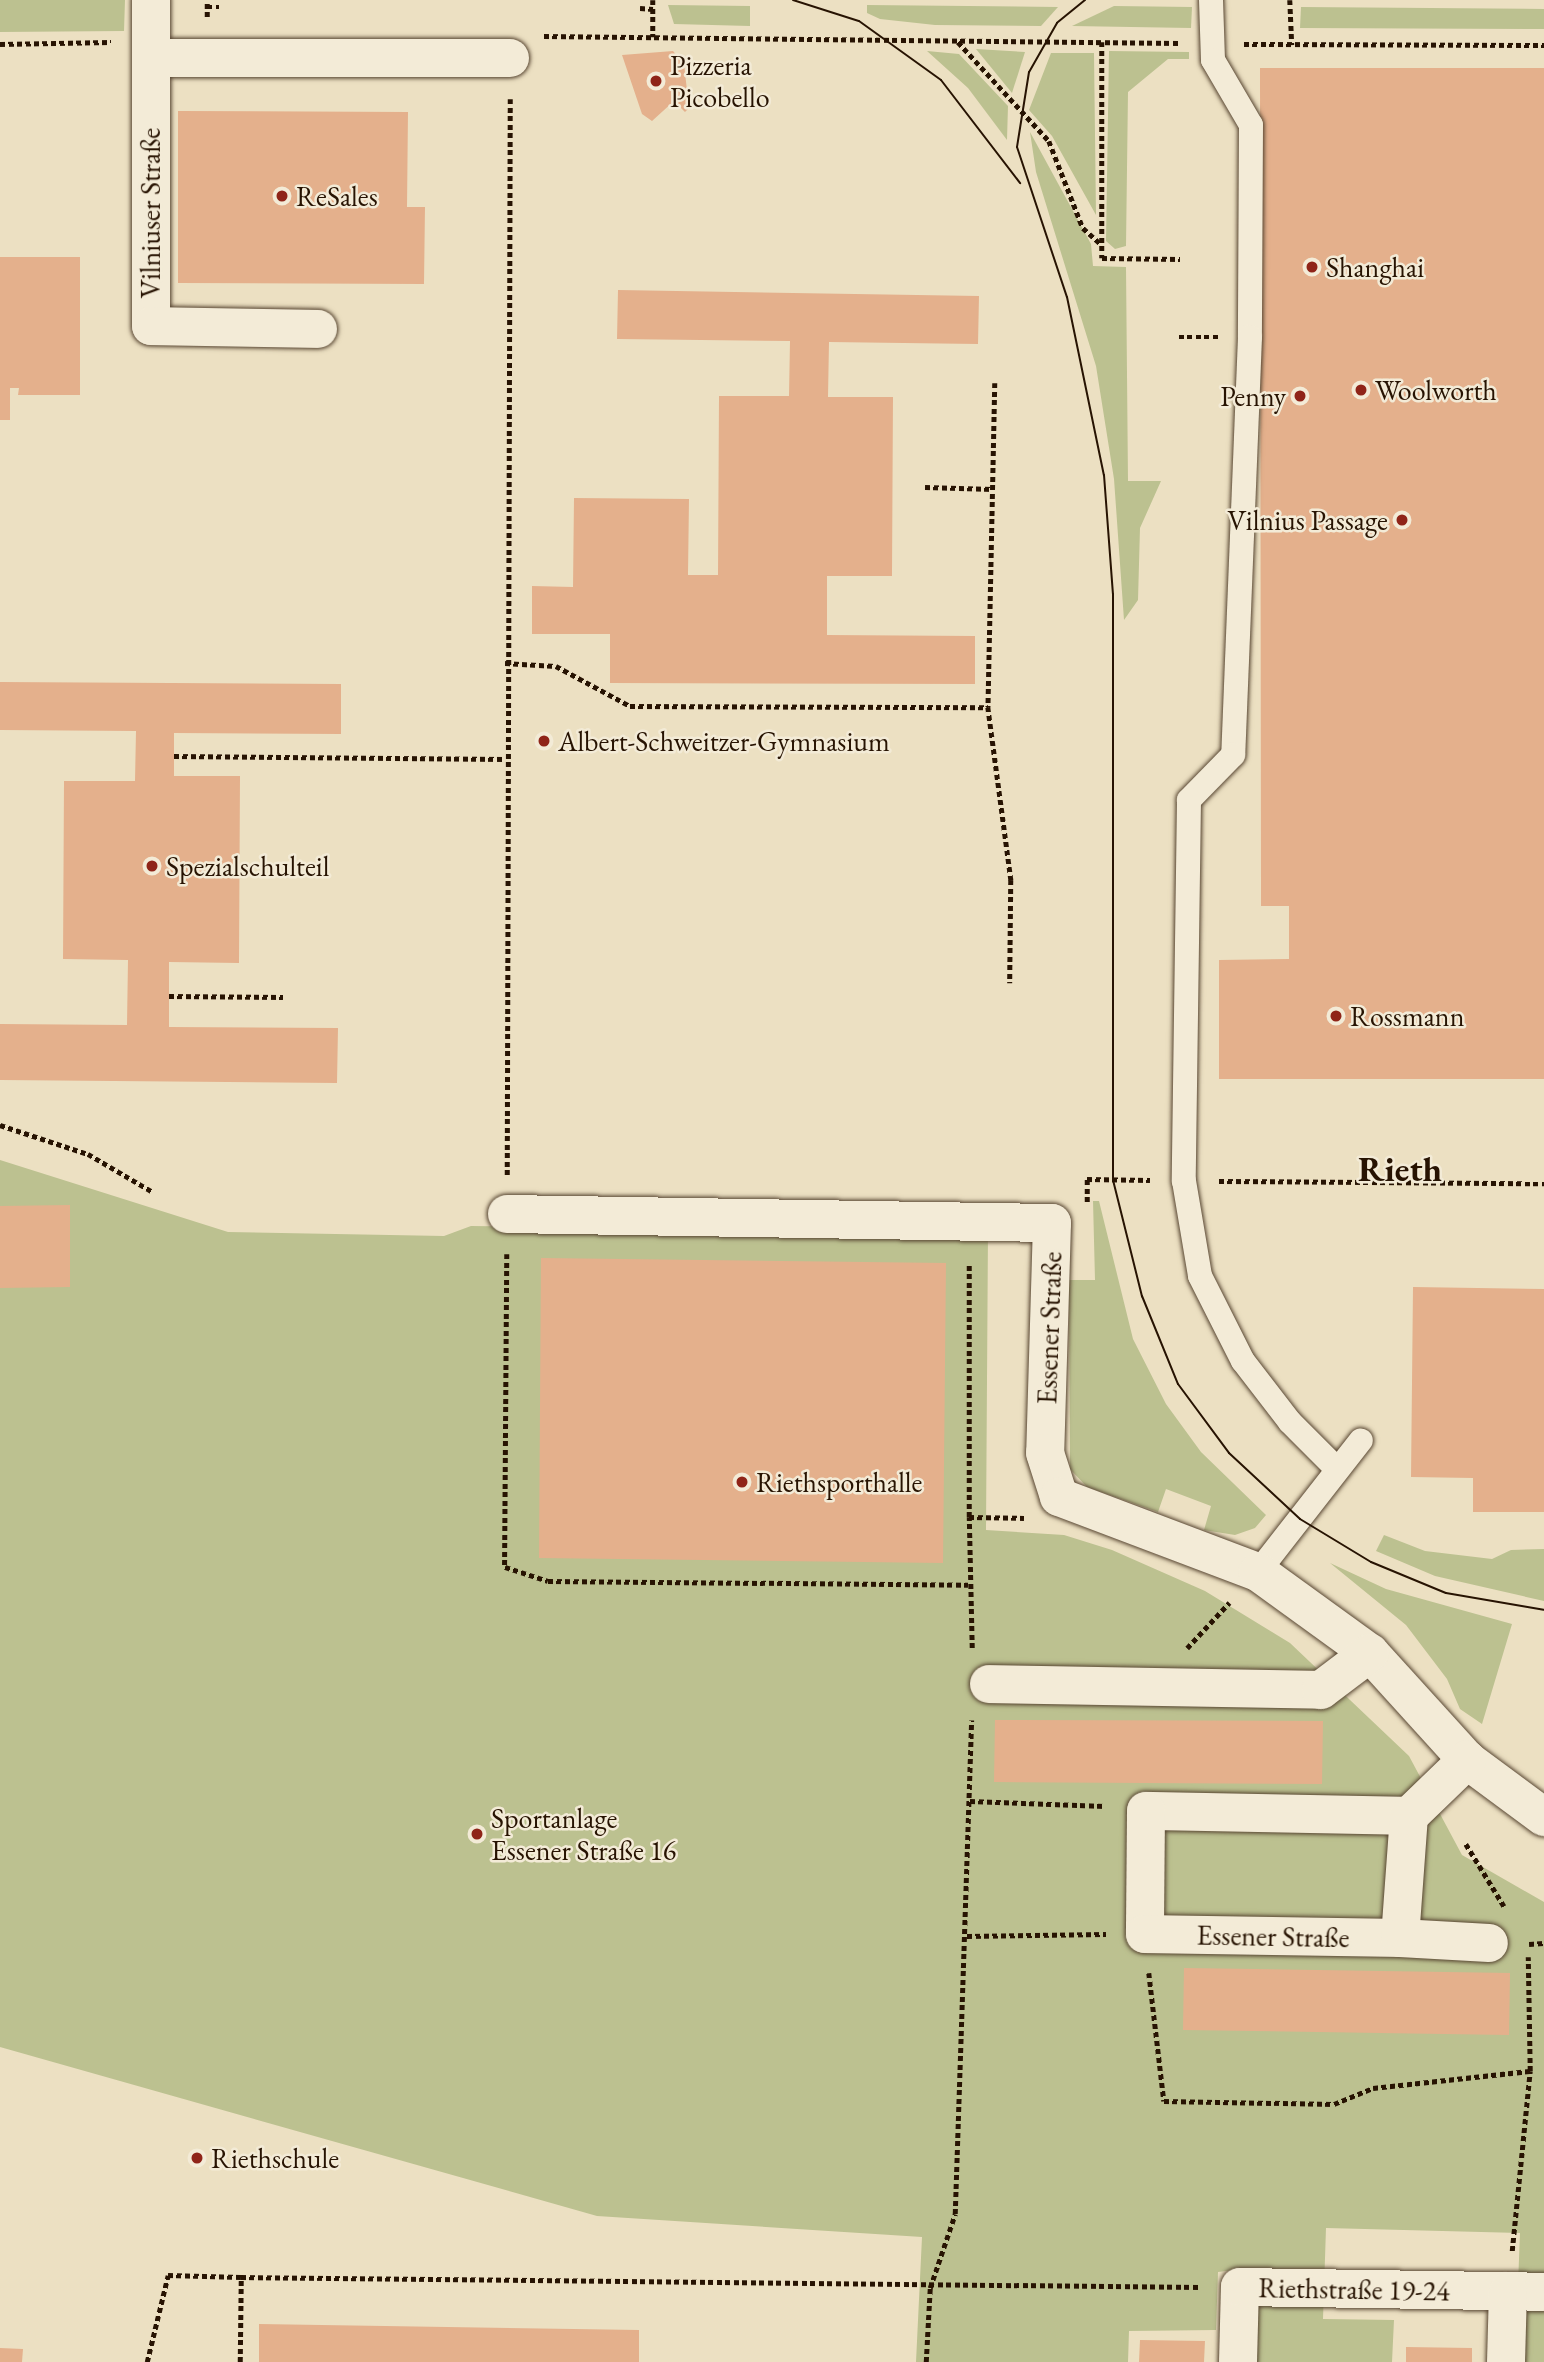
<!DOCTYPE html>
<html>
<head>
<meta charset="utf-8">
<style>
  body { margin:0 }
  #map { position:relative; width:1544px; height:2362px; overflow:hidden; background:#ece0c2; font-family:"EB Garamond",serif }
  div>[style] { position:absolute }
  .green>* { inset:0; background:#bcc190 }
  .building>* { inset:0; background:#e4b08c }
  .path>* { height:4.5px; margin-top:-2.25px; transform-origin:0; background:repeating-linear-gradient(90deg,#271302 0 5px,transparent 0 8.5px) }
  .roads { filter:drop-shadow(0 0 2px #584632) drop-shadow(0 0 2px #584632) }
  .lane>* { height:24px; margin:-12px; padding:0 12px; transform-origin:12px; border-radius:12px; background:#f3ebd7 }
  .street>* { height:38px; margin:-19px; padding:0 19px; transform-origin:19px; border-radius:19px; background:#f3ebd7 }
  .tram>* { height:2px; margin:-1px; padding:0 1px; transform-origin:1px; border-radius:1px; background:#271302 }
  .dots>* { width:19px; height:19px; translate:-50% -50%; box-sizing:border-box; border:4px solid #f3ebd7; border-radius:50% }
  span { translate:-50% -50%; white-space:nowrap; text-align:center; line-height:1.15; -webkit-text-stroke:5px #f3ebd7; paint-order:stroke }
  .poi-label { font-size:28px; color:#271302 }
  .left { translate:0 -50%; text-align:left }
  .right { translate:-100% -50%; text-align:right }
  .street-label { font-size:28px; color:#271302 }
  .district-label { font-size:35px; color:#271302; font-weight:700 }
</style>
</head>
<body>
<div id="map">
  <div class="green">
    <div style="clip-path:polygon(0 0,125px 0,124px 31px,0 32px)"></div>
    <div style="clip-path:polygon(668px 5px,750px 6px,750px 26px,674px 24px)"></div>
    <div style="clip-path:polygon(867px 5px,1058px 7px,1041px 26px,935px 25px,880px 19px,867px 13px)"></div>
    <div style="clip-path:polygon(1114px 6px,1192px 7px,1191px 28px,1072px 26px)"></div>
    <div style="clip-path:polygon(1301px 7px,1544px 9px,1544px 29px,1300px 28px)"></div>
    <div style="clip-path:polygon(976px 49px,1025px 52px,1012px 93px)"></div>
    <div style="clip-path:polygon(927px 51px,959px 54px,1008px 106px,1007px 140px,968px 88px)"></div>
    <div style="clip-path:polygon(1109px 51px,1189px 52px,1189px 59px,1168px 59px,1128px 92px,1126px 246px,1115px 249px,1106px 241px)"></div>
    <div style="clip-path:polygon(1051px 53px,1094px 53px,1096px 215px,1052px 136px,1029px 110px)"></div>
    <div style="clip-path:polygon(1030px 132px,1091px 244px,1093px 266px,1126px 267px,1128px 481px,1161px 481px,1140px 528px,1138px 600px,1124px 620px,1114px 479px,1096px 366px,1036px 172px)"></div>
    <div style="clip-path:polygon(0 1160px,228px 1232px,444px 1236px,471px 1226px,988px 1232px,986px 1530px,1064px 1535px,1112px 1550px,1205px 1591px,1290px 1643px,1409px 1756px,1462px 1855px,1544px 1902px,1544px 2362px,1515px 2362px,1520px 2233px,1326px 2228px,1323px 2319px,1394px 2320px,1392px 2362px,1248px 2362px,1249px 2268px,1218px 2272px,1216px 2330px,1129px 2331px,1128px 2362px,916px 2362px,922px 2237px,597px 2216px,0 2047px)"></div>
    <div style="clip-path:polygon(1093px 1201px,1099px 1201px,1133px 1339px,1166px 1404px,1201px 1452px,1266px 1515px,1255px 1528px,1235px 1535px,1204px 1530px,1211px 1506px,1166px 1489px,1158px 1512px,1087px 1487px,1070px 1469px,1069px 1280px,1095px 1280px)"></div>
    <div style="clip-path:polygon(1384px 1535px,1425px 1551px,1492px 1559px,1511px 1550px,1544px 1549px,1544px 1601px,1435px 1576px,1376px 1551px)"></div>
    <div style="clip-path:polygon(1330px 1563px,1386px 1589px,1512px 1624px,1482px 1724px,1460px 1709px,1447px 1679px,1406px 1625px)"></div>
  </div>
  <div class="building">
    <div style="clip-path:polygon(673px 51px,684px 64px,689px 108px,685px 112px,674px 101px,652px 121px,642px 114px,622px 55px)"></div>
    <div style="clip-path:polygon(1260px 68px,1544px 68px,1544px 1079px,1219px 1079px,1219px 960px,1289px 959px,1289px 906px,1261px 906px)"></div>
    <div style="clip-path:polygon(178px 111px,408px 112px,407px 207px,425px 207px,424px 284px,178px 283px)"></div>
    <div style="clip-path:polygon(0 257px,80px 257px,80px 395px,18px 395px,19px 388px,10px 388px,10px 420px,0 420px)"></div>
    <div style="clip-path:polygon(618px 290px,979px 296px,978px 344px,829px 342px,828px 397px,893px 397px,892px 576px,827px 576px,827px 635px,975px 636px,975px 684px,610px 683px,610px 634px,532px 634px,532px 586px,573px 587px,574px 498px,689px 499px,688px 575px,718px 575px,719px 396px,789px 396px,790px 341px,617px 339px)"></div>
    <div style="clip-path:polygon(0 682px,341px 684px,341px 734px,174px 733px,174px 776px,240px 776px,239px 963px,169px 962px,169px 1027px,338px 1028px,337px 1083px,0 1080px,0 1024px,127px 1025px,128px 960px,63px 959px,64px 781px,135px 781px,136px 731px,0 730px)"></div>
    <div style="clip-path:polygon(70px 1205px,70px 1287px,0 1288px,0 1206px)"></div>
    <div style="clip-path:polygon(541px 1258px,946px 1263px,943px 1563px,539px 1558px)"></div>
    <div style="clip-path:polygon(1413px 1287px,1544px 1289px,1544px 1512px,1473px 1512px,1473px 1478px,1411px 1477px)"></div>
    <div style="clip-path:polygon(995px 1720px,1323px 1721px,1322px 1784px,994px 1782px)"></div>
    <div style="clip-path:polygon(1184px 1968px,1510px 1973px,1509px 2035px,1183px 2030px)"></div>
    <div style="clip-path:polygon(259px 2324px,639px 2330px,639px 2362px,259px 2362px)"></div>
    <div style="clip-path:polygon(1140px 2340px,1205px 2341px,1204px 2362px,1139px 2362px)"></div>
    <div style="clip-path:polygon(1406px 2347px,1472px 2348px,1472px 2362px,1406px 2362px)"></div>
    <div style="clip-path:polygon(0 2348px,23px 2349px,22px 2362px,0 2362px)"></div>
  </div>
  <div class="path">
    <div style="left:653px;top:0;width:37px;rotate:90deg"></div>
    <div style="left:1290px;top:0;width:45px;rotate:87.5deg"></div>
    <div style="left:207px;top:7px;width:12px"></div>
    <div style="left:640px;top:8px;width:13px;rotate:4deg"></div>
    <div style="left:207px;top:17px;width:17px;rotate:-90deg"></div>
    <div style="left:544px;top:36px;width:635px;rotate:0.63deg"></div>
    <div style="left:958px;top:42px;width:134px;rotate:47.4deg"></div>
    <div style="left:1049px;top:141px;width:93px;rotate:68.7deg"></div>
    <div style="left:1083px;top:228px;width:24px;rotate:42deg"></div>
    <div style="left:1102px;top:42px;width:216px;rotate:90deg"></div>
    <div style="left:1102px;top:258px;width:78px;rotate:0.7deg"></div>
    <div style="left:0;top:44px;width:111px;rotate:-1deg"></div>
    <div style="left:1244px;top:44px;width:300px;rotate:0.2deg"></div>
    <div style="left:1179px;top:337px;width:39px"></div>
    <div style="left:995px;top:383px;width:324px;rotate:91.2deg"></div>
    <div style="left:988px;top:707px;width:175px;rotate:82.4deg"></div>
    <div style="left:1011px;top:880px;width:103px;rotate:90.6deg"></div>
    <div style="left:925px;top:487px;width:68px;rotate:1.7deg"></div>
    <div style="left:505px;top:663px;width:51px;rotate:3.4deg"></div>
    <div style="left:556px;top:666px;width:84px;rotate:28.4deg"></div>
    <div style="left:630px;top:706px;width:358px;rotate:0.2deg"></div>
    <div style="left:174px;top:756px;width:331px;rotate:0.5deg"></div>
    <div style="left:169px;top:996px;width:114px;rotate:0.5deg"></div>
    <div style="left:0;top:1125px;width:93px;rotate:18.2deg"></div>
    <div style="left:88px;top:1154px;width:75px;rotate:30.3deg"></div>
    <div style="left:507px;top:1175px;width:1076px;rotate:-89.84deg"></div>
    <div style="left:1219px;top:1181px;width:325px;rotate:0.4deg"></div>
    <div style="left:1087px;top:1202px;width:23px;rotate:-90deg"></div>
    <div style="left:1087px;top:1179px;width:63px;rotate:0.9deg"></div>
    <div style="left:507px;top:1254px;width:313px;rotate:90.4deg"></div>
    <div style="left:505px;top:1567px;width:45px;rotate:18deg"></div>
    <div style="left:548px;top:1581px;width:420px;rotate:0.5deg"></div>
    <div style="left:969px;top:1517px;width:255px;rotate:-90deg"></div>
    <div style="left:972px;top:1648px;width:131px;rotate:-91.3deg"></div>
    <div style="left:969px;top:1517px;width:55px;rotate:1deg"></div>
    <div style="left:1187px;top:1648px;width:62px;rotate:-47deg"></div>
    <div style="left:970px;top:1801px;width:135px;rotate:2.1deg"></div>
    <div style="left:1466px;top:1844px;width:73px;rotate:58.5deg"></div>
    <div style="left:967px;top:1936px;width:139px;rotate:-0.8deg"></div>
    <div style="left:1529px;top:1944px;width:15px;rotate:-4deg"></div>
    <div style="left:1149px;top:1973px;width:129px;rotate:83.3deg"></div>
    <div style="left:1164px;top:2101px;width:170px;rotate:1deg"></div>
    <div style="left:1334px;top:2104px;width:42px;rotate:-22.3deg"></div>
    <div style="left:1373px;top:2088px;width:158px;rotate:-6.2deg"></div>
    <div style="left:1512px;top:2251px;width:181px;rotate:-84.3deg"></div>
    <div style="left:1530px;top:2071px;width:114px;rotate:-91deg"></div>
    <div style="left:147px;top:2362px;width:89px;rotate:-76.4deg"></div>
    <div style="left:168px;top:2275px;width:73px;rotate:1.6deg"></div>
    <div style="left:240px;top:2362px;width:85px;rotate:-89.3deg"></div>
    <div style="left:241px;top:2277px;width:959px;rotate:0.6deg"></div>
    <div style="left:926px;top:2362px;width:74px;rotate:-86.9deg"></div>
    <div style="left:930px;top:2288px;width:78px;rotate:-71.3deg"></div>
    <div style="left:955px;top:2214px;width:494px;rotate:-88.1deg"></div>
  </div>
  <div class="roads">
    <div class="lane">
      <div style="left:1211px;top:0;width:60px;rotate:88.1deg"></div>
      <div style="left:1213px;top:60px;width:75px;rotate:59.7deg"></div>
      <div style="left:1251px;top:125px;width:212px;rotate:90.3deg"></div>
      <div style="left:1250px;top:337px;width:418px;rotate:92.3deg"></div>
      <div style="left:1233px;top:755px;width:63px;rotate:134.4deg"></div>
      <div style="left:1189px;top:800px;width:381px;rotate:90.8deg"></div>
      <div style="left:1184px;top:1181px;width:96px;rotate:80.4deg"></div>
      <div style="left:1200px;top:1276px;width:95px;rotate:63.2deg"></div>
      <div style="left:1243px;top:1361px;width:77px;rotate:52.4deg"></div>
      <div style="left:1290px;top:1422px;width:66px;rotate:45deg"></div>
      <div style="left:1258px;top:1572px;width:167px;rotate:-52deg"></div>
    </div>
    <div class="street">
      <div style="left:151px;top:0;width:326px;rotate:90deg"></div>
      <div style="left:151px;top:326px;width:167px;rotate:1deg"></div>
      <div style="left:151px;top:58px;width:359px"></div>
      <div style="left:507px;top:1214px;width:545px;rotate:0.95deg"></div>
      <div style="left:1052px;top:1223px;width:230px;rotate:91.7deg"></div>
      <div style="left:1045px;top:1453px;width:46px;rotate:72.3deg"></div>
      <div style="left:1059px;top:1497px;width:213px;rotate:20.7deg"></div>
      <div style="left:1258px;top:1572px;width:138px;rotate:35.9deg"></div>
      <div style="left:1370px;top:1653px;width:144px;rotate:47.8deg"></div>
      <div style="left:1467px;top:1760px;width:96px;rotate:36.5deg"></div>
      <div style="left:989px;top:1684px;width:332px;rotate:1deg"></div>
      <div style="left:1321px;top:1690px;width:61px;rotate:-37.1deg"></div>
      <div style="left:1409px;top:1816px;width:263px;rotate:-178.9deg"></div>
      <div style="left:1146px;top:1811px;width:123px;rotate:90.5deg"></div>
      <div style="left:1145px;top:1934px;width:255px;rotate:0.9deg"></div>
      <div style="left:1400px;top:1938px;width:122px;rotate:-85.8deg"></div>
      <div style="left:1409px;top:1816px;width:81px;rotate:-44deg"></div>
      <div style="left:1400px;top:1938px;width:89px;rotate:3.2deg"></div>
      <div style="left:1238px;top:2362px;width:75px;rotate:-88.5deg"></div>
      <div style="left:1240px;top:2287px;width:304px;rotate:0.9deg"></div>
      <div style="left:1506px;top:2362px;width:71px;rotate:-88.4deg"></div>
    </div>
  </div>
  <div class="tram">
    <div style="left:793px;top:0;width:69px;rotate:17.7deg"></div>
    <div style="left:859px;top:21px;width:101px;rotate:35.7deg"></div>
    <div style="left:941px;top:80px;width:130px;rotate:52.5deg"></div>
    <div style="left:1085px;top:0;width:36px;rotate:141deg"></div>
    <div style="left:1057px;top:23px;width:56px;rotate:119.7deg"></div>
    <div style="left:1029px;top:72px;width:76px;rotate:99.1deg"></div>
    <div style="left:1017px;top:147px;width:158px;rotate:71.6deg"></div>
    <div style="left:1067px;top:297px;width:182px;rotate:78.3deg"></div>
    <div style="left:1104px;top:475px;width:119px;rotate:85.7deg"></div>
    <div style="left:1113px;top:594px;width:586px;rotate:90deg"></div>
    <div style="left:1113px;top:1180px;width:120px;rotate:76deg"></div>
    <div style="left:1142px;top:1296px;width:95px;rotate:67.8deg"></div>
    <div style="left:1178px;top:1384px;width:86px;rotate:53.5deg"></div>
    <div style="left:1229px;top:1453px;width:97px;rotate:42.9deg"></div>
    <div style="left:1300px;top:1519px;width:83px;rotate:31.2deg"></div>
    <div style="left:1371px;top:1562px;width:81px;rotate:22.5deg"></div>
    <div style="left:1446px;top:1593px;width:99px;rotate:9.8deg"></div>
  </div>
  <div class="dots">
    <div style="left:656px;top:81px;background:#8f2418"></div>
    <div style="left:282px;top:196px;background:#8f2418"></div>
    <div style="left:1312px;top:267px;background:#8f2418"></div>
    <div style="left:1361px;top:390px;background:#8f2418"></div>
    <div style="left:1300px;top:396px;background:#8f2418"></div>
    <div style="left:1402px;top:520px;background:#8f2418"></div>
    <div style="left:544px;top:741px;background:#8f2418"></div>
    <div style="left:152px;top:866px;background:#8f2418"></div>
    <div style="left:1336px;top:1016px;background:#8f2418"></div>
    <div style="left:742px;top:1482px;background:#8f2418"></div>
    <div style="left:477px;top:1834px;background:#8f2418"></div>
    <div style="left:197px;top:2158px;background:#8f2418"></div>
  </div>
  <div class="poi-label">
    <span class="left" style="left:670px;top:81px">Pizzeria<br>Picobello</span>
    <span class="left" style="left:296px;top:196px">ReSales</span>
    <span class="left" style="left:1326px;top:267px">Shanghai</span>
    <span class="left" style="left:1375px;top:390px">Woolworth</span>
    <span class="right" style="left:1286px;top:396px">Penny</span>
    <span class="right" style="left:1388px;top:520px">Vilnius Passage</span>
    <span class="left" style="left:558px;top:741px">Albert-Schweitzer-Gymnasium</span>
    <span class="left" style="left:166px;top:866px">Spezialschulteil</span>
    <span class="left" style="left:1350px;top:1016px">Rossmann</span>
    <span class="left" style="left:756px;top:1482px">Riethsporthalle</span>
    <span class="left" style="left:491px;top:1834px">Sportanlage<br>Essener Straße 16</span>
    <span class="left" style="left:211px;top:2158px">Riethschule</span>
  </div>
  <div class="street-label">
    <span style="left:150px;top:213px;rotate:-90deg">Vilniuser Straße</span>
    <span style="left:1049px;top:1328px;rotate:-88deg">Essener Straße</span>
    <span style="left:1273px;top:1936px;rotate:1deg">Essener Straße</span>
    <span style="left:1354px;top:2289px;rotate:1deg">Riethstraße 19-24</span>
  </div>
  <div class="district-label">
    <span style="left:1400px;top:1169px">Rieth</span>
  </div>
</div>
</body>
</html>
